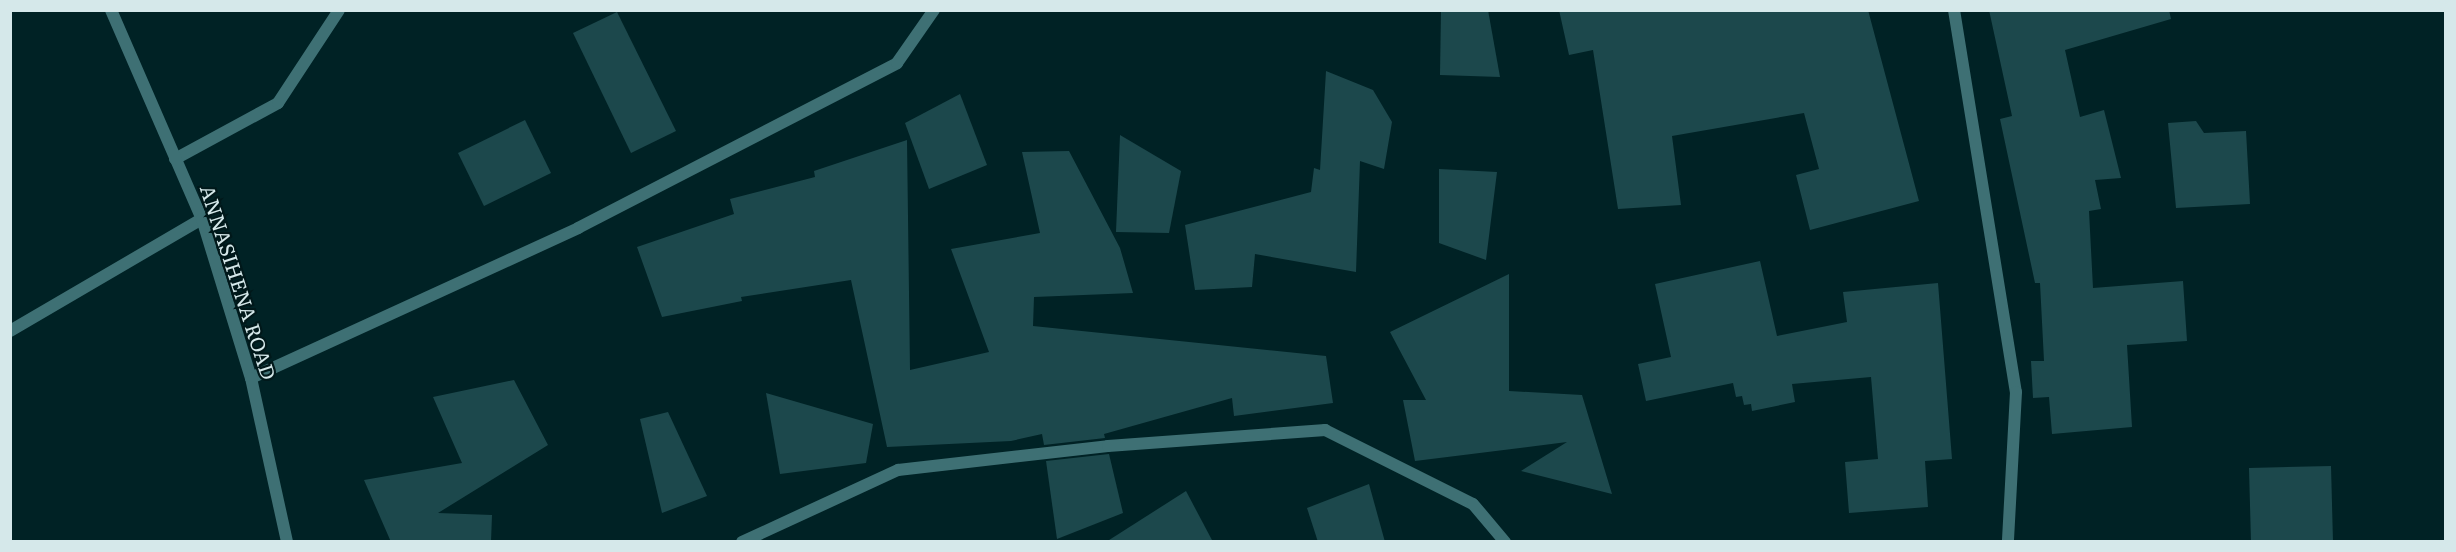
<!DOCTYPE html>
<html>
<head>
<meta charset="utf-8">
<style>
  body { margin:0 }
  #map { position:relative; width:2456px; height:552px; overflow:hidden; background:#002225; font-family:Literata,serif }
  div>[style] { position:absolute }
  .building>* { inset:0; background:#1c484c }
  .service>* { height:12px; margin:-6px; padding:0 6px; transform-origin:6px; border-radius:6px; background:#3e7074 }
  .minor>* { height:12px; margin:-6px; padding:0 6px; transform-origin:6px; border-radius:6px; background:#3e7074 }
  .tertiary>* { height:12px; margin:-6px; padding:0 6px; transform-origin:6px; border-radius:6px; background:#3e7074 }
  span { translate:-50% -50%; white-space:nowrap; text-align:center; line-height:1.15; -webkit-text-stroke:4.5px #00181a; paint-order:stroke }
  .street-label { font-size:20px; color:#d5e8ea }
  .frame { position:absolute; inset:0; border:12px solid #d5e8ea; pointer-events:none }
</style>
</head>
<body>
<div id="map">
  <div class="building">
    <div style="clip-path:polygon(1441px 10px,1488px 10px,1500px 77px,1440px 75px)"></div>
    <div style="clip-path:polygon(1559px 10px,1868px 10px,1919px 201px,1810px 230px,1796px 175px,1819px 169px,1804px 113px,1672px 136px,1681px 205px,1618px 209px,1593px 50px,1569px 55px)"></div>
    <div style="clip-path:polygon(1989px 10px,2169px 10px,2171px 19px,2065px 50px,2080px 117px,2104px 110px,2121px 178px,2095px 180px,2101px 209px,2089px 211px,2093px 288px,2183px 281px,2187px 341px,2127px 345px,2132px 427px,2052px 434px,2049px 397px,2033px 398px,2031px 361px,2044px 361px,2040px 283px,2035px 283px,2000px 119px,2012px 116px)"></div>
    <div style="clip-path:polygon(617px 12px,676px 131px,631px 153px,573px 33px)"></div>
    <div style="clip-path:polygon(1326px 71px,1373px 90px,1392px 122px,1384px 169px,1360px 161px,1356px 272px,1255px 254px,1252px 287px,1195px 290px,1185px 225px,1311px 192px,1314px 168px,1320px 170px)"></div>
    <div style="clip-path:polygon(960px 94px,987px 165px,929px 189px,905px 123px)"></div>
    <div style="clip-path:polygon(525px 120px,551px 173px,484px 206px,458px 153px)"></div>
    <div style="clip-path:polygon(2196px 121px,2204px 133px,2246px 131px,2250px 204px,2176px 208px,2168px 123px)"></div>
    <div style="clip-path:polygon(1120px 135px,1181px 171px,1169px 233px,1116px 232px)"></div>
    <div style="clip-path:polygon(907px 140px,910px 370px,989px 352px,951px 249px,1040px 233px,1022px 152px,1069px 151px,1120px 248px,1133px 293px,1034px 297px,1033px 326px,1326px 356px,1333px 403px,1234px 416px,1232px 398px,1104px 434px,1105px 438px,1044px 445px,1042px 434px,1011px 441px,887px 447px,851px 280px,741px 297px,742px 301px,662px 317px,637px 247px,734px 214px,730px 199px,815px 177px,814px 171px)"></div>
    <div style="clip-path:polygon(1439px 169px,1497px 172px,1486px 260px,1439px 243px)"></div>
    <div style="clip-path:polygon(1760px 261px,1777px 336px,1847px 322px,1843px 292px,1938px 283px,1952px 459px,1925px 461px,1928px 507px,1849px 513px,1845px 462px,1878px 459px,1871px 377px,1792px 384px,1795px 402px,1752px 411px,1751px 404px,1744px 405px,1742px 396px,1736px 397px,1733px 383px,1646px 401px,1638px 364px,1671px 357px,1655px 284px)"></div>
    <div style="clip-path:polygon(1509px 274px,1509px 391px,1582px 395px,1612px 494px,1521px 471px,1567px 442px,1415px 461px,1403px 400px,1426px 400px,1390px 332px)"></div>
    <div style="clip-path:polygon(514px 380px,548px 445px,438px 513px,492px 515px,491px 542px,391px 542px,364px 480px,462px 463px,433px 397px)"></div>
    <div style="clip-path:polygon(766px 393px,873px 424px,866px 463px,780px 474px)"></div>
    <div style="clip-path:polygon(668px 412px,707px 496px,662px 513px,640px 419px)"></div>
    <div style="clip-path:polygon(1109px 454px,1123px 513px,1057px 539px,1046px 461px)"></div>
    <div style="clip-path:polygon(2331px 466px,2333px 542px,2251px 542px,2249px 468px)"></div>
    <div style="clip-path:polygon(1369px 484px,1385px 542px,1318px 542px,1307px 508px)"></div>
    <div style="clip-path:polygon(1186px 491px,1213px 542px,1106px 542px)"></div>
  </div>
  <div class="service">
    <div style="left:175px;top:159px;width:117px;rotate:-28.5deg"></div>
    <div style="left:278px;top:103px;width:111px;rotate:-56.7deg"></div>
    <div style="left:10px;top:331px;width:222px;rotate:-30.3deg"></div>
  </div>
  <div class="minor">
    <div style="left:1954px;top:10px;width:387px;rotate:80.8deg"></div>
    <div style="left:2016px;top:392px;width:150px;rotate:93.1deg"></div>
    <div style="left:251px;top:378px;width:360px;rotate:-24.6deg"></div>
    <div style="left:578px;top:228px;width:359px;rotate:-27.3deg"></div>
    <div style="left:897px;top:63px;width:65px;rotate:-55.1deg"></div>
    <div style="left:742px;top:542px;width:172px;rotate:-24.8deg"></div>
    <div style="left:898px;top:470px;width:211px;rotate:-6.5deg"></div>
    <div style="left:1108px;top:446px;width:218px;rotate:-4.2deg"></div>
    <div style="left:1325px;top:430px;width:165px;rotate:26.6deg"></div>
    <div style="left:1473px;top:504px;width:50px;rotate:49.9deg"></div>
  </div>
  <div class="tertiary">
    <div style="left:111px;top:10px;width:228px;rotate:66.5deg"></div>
    <div style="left:202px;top:219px;width:166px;rotate:72.9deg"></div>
    <div style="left:251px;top:378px;width:168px;rotate:77.6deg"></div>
  </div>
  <div class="street-label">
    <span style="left:239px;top:282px;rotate:72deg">ANNASIHENA ROAD</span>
  </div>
  <div class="frame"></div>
</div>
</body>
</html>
